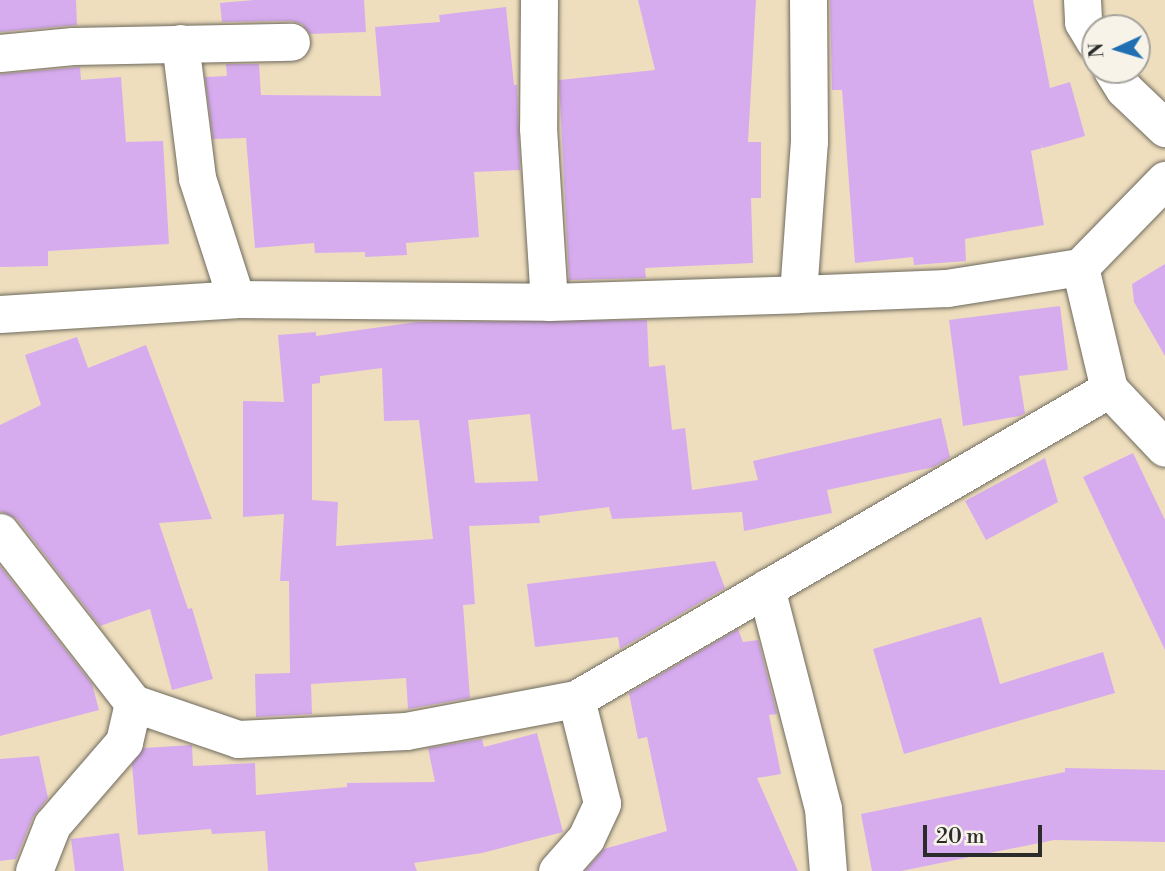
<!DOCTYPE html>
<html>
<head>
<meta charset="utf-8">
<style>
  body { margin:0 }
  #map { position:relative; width:1165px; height:871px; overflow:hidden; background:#eedebd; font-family:"Libre Bodoni",serif }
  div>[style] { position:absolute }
  .building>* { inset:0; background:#d7acef }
  .roads { filter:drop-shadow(0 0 2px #6f6a5e) drop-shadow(0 0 2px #6f6a5e) }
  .minor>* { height:37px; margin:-18.5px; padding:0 18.5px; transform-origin:18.5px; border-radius:18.5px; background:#fff }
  span { translate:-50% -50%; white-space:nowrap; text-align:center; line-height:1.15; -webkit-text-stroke:7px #f7f3e8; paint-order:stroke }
  .north { position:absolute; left:1081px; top:14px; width:70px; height:70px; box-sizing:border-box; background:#f7f3e8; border:2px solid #a5a39c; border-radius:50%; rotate:266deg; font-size:19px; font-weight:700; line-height:28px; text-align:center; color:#2b2b2b }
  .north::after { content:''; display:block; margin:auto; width:24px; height:32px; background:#1f6fb2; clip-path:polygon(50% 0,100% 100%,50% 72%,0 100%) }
  .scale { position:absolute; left:923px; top:825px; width:119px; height:32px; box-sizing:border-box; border:4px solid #2b2b2b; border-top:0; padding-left:9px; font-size:21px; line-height:24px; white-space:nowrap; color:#2b2b2b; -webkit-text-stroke:5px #f7f3e8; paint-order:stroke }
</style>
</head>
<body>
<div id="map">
  <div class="building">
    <div style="clip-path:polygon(0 0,76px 0,77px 25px,0 32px)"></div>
    <div style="clip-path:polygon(254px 0,364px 0,366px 32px,310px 34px,302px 24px,291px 21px,222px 22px,220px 3px)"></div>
    <div style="clip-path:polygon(638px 0,756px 0,748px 142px,761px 142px,761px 198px,751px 198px,753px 263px,645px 268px,646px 278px,569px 280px,559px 80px,655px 70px)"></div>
    <div style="clip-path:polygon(830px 0,1033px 0,1050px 88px,1070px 82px,1085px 136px,1043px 148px,1041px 144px,1042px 148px,1031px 151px,1044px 225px,965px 239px,966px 261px,914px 265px,913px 257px,855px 263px,842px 90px,832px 90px)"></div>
    <div style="clip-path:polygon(506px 7px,514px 85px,517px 85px,520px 170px,474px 172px,479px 237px,406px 243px,407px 255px,365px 257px,365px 252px,315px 253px,314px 243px,255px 248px,246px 138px,213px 139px,205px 77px,227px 76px,226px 64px,259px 64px,261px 95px,381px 96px,375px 27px,440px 22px,439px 15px)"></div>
    <div style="clip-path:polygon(80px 67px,81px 80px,121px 77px,126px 142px,163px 141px,169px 244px,48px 251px,48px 266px,0 267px,0 74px)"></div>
    <div style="clip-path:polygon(1165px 264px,1165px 356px,1134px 302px,1132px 284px)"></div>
    <div style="clip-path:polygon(1060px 306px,1068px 370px,1019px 376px,1025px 413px,1020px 416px,963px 426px,949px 320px)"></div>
    <div style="clip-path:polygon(evenodd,647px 320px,649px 367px,665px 365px,672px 430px,685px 428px,692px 490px,758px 480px,753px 461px,941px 418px,950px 457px,934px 467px,827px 490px,832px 513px,744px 531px,742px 512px,612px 519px,609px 507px,539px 516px,540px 523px,469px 526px,475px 604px,463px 605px,470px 698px,408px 709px,406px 678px,311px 684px,312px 714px,256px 717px,255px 674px,290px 673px,289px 581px,280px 581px,284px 514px,243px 517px,243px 401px,284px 402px,278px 335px,316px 332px,316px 336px,417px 322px,647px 320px,382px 368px,384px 421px,419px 420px,433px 539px,336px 546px,338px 502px,312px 500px,312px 384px,320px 383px,320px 376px,382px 368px,647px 320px,530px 414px,538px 481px,475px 483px,468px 420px,530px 414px)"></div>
    <div style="clip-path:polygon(77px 337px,88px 368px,146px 345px,212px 519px,159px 523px,188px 609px,192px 608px,213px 679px,172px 690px,150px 609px,100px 626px,17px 519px,0 511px,0 425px,41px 405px,25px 355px)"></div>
    <div style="clip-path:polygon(1133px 453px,1165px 520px,1165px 650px,1083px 477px)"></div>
    <div style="clip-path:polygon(1045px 458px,1058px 502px,986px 540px,965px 501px)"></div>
    <div style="clip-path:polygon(715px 561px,725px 588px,620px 649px,618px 637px,535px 647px,527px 584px)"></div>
    <div style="clip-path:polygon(0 566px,92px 684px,99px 710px,0 736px)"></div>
    <div style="clip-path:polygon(981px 617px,1000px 684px,1103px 652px,1115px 693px,904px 754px,873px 649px)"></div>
    <div style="clip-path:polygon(738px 629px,743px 642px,758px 640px,777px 714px,769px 715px,781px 774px,757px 778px,798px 871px,585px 871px,604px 849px,667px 831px,647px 737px,638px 739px,629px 693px)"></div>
    <div style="clip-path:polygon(537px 733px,563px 832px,482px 853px,414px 863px,417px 871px,268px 871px,265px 831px,212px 834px,211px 829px,138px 835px,132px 764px,144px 748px,192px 745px,193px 766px,255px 763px,256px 795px,347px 787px,347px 783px,435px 782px,428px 748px,482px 739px,484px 747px)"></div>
    <div style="clip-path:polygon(39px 756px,48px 798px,33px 817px,16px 859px,0 861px,0 759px)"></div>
    <div style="clip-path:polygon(1065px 768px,1165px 770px,1165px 842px,1054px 840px,901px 871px,872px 871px,861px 814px,1065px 772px)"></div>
    <div style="clip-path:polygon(119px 833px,124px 871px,75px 871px,71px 839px)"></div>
  </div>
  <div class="roads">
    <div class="minor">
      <div style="left:539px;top:0;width:128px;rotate:90.4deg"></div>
      <div style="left:538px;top:128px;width:174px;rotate:86.4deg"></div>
      <div style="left:1082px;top:0;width:22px;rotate:87deg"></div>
      <div style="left:1083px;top:22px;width:23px;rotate:59deg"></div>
      <div style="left:180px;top:43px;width:136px;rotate:82.8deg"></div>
      <div style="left:197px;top:178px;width:127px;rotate:72.1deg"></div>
      <div style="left:0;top:53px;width:73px;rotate:-5.5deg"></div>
      <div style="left:73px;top:46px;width:218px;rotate:-1.1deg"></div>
      <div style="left:1112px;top:70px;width:22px;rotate:58deg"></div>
      <div style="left:1124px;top:89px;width:57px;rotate:43.6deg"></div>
      <div style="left:798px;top:294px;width:153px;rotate:-85.9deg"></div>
      <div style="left:809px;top:141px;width:141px;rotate:-90.4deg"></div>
      <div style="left:0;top:314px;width:236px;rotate:-3.6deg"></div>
      <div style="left:236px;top:299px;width:313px;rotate:0.5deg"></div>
      <div style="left:549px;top:302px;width:249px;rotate:-1.8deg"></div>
      <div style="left:798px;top:294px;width:149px;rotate:-2.3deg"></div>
      <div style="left:947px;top:288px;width:135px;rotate:-9deg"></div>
      <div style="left:1109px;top:389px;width:81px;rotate:46.5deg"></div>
      <div style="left:0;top:532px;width:217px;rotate:52.1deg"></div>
      <div style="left:766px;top:588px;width:227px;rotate:75.5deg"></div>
      <div style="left:823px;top:808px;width:63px;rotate:85.5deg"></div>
      <div style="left:34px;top:871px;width:49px;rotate:-68.6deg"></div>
      <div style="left:52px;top:825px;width:110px;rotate:-49.1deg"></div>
      <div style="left:124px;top:742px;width:40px;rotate:-77deg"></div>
      <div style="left:133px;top:703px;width:111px;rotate:18.9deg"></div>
      <div style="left:238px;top:739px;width:168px;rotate:-2.7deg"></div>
      <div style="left:406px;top:731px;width:173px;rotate:-10.7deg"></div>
      <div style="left:557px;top:871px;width:44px;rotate:-48.7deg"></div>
      <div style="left:586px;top:838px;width:38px;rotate:-65deg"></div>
      <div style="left:602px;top:803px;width:107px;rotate:-104deg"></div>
      <div style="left:576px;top:699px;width:617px;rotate:-30.18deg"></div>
      <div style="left:1109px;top:389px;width:125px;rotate:-103.4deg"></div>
      <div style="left:1080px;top:267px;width:122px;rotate:-45.7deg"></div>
    </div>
  </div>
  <div class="north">N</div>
  <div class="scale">20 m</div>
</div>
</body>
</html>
